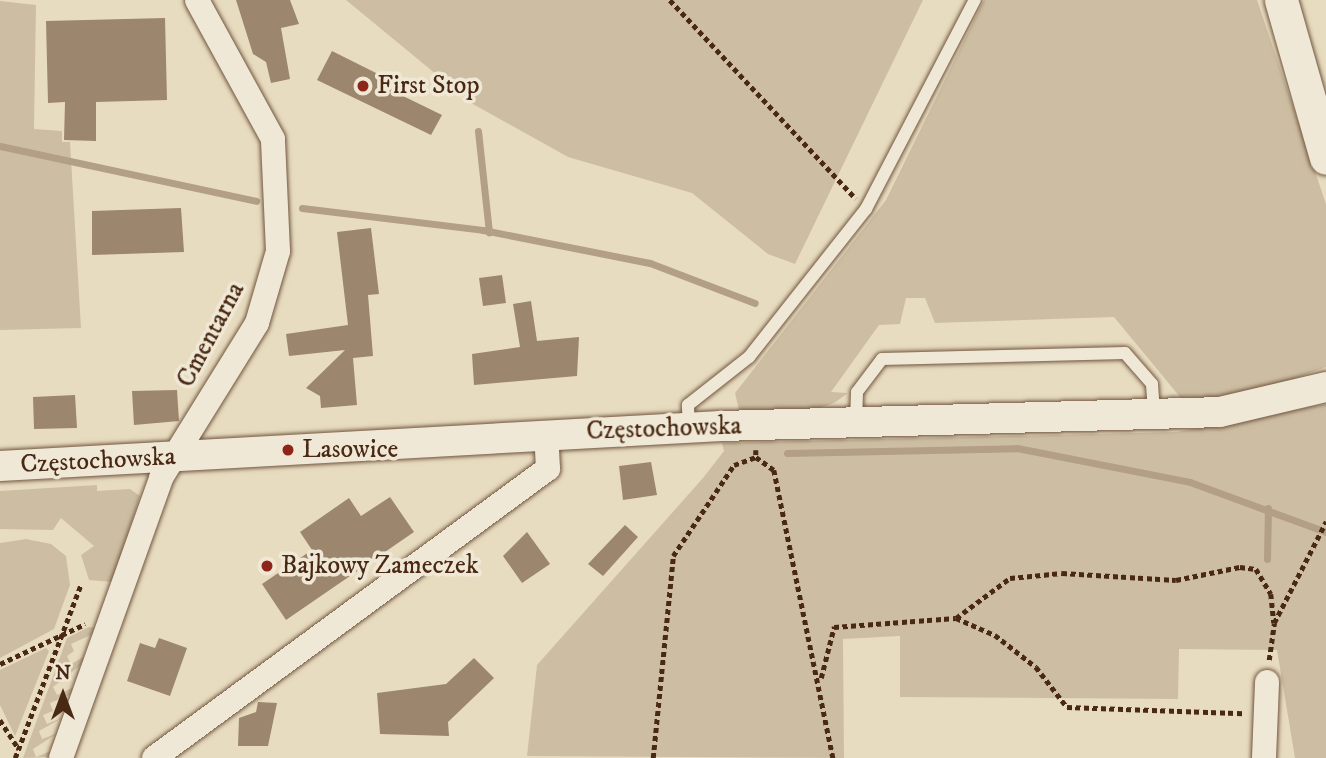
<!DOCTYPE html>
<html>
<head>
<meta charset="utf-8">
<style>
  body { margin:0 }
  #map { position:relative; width:1326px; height:758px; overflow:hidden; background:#e8dcc0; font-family:"IM FELL DW Pica",serif }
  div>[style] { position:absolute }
  .green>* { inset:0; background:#cdbea3 }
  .stream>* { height:7px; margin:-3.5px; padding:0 3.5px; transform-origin:3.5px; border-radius:3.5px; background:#b29f85 }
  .building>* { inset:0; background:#9c866d }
  .path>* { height:4.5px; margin-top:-2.25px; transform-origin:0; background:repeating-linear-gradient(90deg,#492913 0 5px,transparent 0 8.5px) }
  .roads { filter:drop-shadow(0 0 2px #71563e) drop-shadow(0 0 2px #71563e) }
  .service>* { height:12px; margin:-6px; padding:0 6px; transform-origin:6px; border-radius:6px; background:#f0e8d6 }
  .minor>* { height:24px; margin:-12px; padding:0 12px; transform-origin:12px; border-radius:12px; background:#f0e8d6 }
  .tertiary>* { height:30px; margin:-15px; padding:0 15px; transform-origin:15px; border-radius:15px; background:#f0e8d6 }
  .secondary>* { height:33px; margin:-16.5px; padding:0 16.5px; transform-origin:16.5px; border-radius:16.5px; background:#f0e8d6 }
  .dots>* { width:19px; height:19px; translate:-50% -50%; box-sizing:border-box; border:4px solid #f0e8d6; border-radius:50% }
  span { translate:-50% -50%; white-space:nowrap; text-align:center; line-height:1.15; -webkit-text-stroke:7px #f0e8d6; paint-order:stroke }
  .poi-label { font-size:26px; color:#492913 }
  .left { translate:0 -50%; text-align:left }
  .street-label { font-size:26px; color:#492913 }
  .north { position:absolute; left:28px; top:660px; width:70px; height:70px; -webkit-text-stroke:5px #f0e8d6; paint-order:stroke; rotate:0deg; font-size:19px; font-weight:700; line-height:28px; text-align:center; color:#492913 }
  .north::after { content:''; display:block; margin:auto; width:24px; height:32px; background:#492913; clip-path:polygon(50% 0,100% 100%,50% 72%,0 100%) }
</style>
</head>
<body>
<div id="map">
  <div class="green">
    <div style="clip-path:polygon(346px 0,923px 0,795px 264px,768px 254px,692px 193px,568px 157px,471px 103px)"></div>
    <div style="clip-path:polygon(984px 0,1257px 0,1326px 204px,1326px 367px,1253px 394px,1185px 403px,1114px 317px,935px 323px,925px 298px,906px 298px,900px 324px,879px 325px,831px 392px,848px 393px,834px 403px,814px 410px,739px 410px,735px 393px,886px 200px)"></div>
    <div style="clip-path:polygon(0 1px,36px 5px,34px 129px,62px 131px,62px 142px,70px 142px,81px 328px,0 330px)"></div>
    <div style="clip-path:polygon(1326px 404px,1326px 758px,1295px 758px,1277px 650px,1179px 649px,1178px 699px,900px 697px,900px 636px,843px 639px,844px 758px,527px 756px,537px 665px,703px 478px,724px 451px,722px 443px,1177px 432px)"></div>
    <div style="clip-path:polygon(97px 485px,97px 491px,130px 489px,140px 496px,112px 582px,89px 580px,81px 555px,94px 546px,61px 518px,53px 530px,0 529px,0 491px)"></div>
    <div style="clip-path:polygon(26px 539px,51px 544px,66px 556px,70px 585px,54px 629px,0 658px,0 543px)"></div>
    <div style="clip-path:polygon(89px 627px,96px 628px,93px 634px,71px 644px,74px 651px,67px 656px,71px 664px,85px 656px,82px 664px,53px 687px,57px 695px,74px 687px,72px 694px,50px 703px,53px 711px,43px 715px,47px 724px,64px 717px,39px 731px,42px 739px,58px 733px,33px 749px,36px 757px,51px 751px,50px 757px,23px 758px,67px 638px)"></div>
    <div style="clip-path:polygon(46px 648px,49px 651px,15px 736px,0 705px,0 670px)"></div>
  </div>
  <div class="stream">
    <div style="left:478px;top:131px;width:102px;rotate:83.8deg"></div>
    <div style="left:0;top:146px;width:262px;rotate:12.1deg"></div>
    <div style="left:302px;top:208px;width:182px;rotate:6.9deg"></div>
    <div style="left:483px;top:230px;width:170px;rotate:11.2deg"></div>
    <div style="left:650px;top:263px;width:112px;rotate:20.9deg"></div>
    <div style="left:787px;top:453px;width:230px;rotate:-1.2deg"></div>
    <div style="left:1017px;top:448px;width:176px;rotate:11.1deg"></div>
    <div style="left:1190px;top:482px;width:145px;rotate:20.2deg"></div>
    <div style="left:1267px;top:559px;width:51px;rotate:-88.9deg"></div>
  </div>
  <div class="building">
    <div style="clip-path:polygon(236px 0,290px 0,299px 24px,281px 28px,290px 79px,271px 83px,266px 62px,253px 54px)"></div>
    <div style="clip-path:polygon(165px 18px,167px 100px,96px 102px,96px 141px,64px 140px,65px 102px,48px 103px,46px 21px)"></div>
    <div style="clip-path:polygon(332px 51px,404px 87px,401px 95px,442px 115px,431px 135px,317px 80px)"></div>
    <div style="clip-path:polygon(181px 208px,184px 252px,92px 255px,92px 211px)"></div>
    <div style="clip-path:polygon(371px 228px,379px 294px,368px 295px,373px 356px,353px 358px,357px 405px,321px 408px,320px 396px,306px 388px,345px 350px,289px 356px,286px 334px,348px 325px,337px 232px)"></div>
    <div style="clip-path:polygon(502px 275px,506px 303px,483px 306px,479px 278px)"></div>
    <div style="clip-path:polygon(531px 301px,537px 341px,579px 337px,577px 376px,474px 385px,472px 354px,520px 347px,513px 304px)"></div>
    <div style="clip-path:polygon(177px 390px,179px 421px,134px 425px,132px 391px)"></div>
    <div style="clip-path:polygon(75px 395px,77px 428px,34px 429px,33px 397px)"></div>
    <div style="clip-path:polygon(651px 462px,657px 495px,623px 500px,619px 466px)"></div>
    <div style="clip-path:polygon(390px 497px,414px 532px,286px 620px,262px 584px,312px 550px,300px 532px,349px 498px,361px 516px)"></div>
    <div style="clip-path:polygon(625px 525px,638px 537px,603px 576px,588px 564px)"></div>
    <div style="clip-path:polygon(527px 532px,550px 564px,522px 583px,503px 556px)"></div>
    <div style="clip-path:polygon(159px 638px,187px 648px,170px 696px,127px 681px,140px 643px,155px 648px)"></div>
    <div style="clip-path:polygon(474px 658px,494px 678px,448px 722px,449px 736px,380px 734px,377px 693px,446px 684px)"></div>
    <div style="clip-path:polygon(258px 702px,277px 703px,268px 746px,238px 746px,239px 718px,256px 712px)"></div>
  </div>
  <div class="path">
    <div style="left:670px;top:0;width:272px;rotate:46.9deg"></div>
    <div style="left:756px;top:450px;width:7px;rotate:90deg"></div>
    <div style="left:756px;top:457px;width:22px;rotate:36deg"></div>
    <div style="left:774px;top:470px;width:294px;rotate:78.4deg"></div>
    <div style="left:956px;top:618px;width:67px;rotate:-36.5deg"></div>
    <div style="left:1010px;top:578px;width:52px;rotate:-5.5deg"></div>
    <div style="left:1062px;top:573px;width:114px;rotate:3.5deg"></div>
    <div style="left:1176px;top:580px;width:65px;rotate:-11.5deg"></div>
    <div style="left:1240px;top:567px;width:16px;rotate:7deg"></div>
    <div style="left:1256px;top:569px;width:29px;rotate:59deg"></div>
    <div style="left:1271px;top:594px;width:29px;rotate:84deg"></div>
    <div style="left:1269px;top:660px;width:37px;rotate:-82deg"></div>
    <div style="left:1274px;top:623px;width:114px;rotate:-62.8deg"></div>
    <div style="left:0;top:664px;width:94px;rotate:-25.2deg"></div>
    <div style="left:821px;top:678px;width:53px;rotate:-75.7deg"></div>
    <div style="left:834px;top:627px;width:122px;rotate:-4.2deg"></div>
    <div style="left:956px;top:618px;width:43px;rotate:23.6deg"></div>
    <div style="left:995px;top:635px;width:52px;rotate:38deg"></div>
    <div style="left:1036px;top:667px;width:51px;rotate:52.2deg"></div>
    <div style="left:1067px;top:707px;width:176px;rotate:2deg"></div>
    <div style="left:0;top:720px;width:35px;rotate:57deg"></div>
    <div style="left:15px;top:758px;width:186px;rotate:-69.2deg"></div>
    <div style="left:653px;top:758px;width:203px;rotate:-84.3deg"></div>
    <div style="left:673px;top:556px;width:110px;rotate:-56.2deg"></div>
    <div style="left:734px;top:465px;width:23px;rotate:-20deg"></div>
  </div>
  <div class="roads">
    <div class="service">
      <div style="left:856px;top:421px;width:29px;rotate:-88deg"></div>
      <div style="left:857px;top:392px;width:41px;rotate:-52.9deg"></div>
      <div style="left:882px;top:359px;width:243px;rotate:-1.4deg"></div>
      <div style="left:1125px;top:353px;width:41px;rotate:48.9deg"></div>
      <div style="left:1152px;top:384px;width:30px;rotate:86deg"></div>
      <div style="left:689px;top:427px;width:22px;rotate:-93deg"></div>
      <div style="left:688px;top:405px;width:78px;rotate:-38.2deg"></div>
      <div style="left:749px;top:357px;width:189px;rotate:-51.7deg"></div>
      <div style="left:866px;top:209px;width:236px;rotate:-62.5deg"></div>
    </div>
    <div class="minor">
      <div style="left:61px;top:758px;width:297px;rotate:-70.3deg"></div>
      <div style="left:161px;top:478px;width:182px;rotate:-58.2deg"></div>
      <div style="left:257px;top:323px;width:75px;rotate:-73.7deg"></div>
      <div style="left:278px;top:251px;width:112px;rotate:-92.6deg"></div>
      <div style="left:273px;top:139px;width:158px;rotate:-118.7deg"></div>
      <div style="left:154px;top:758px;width:489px;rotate:-36.3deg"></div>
      <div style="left:548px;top:469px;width:35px;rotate:-93deg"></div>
      <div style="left:1264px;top:758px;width:76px;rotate:-87.7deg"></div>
    </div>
    <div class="tertiary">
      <div style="left:0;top:466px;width:722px;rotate:-3.18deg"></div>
      <div style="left:721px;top:426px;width:499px;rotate:-1.6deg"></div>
      <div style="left:1220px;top:412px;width:109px;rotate:-13.3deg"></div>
    </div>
    <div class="secondary">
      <div style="left:1281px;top:0;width:164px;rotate:74.1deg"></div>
    </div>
  </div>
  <div class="dots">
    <div style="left:363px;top:86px;background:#8f2418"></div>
    <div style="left:288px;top:450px;background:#8f2418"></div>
    <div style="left:267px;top:566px;background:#8f2418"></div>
  </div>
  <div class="poi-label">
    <span class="left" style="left:377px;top:86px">First Stop</span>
    <span class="left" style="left:302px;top:450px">Lasowice</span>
    <span class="left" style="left:281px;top:566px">Bajkowy Zameczek</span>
  </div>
  <div class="street-label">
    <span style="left:211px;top:335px;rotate:-62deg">Cmentarna</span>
    <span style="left:664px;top:429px;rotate:-2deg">Częstochowska</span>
    <span style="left:98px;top:461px;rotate:-3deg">Częstochowska</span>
  </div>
  <div class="north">N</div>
</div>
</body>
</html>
